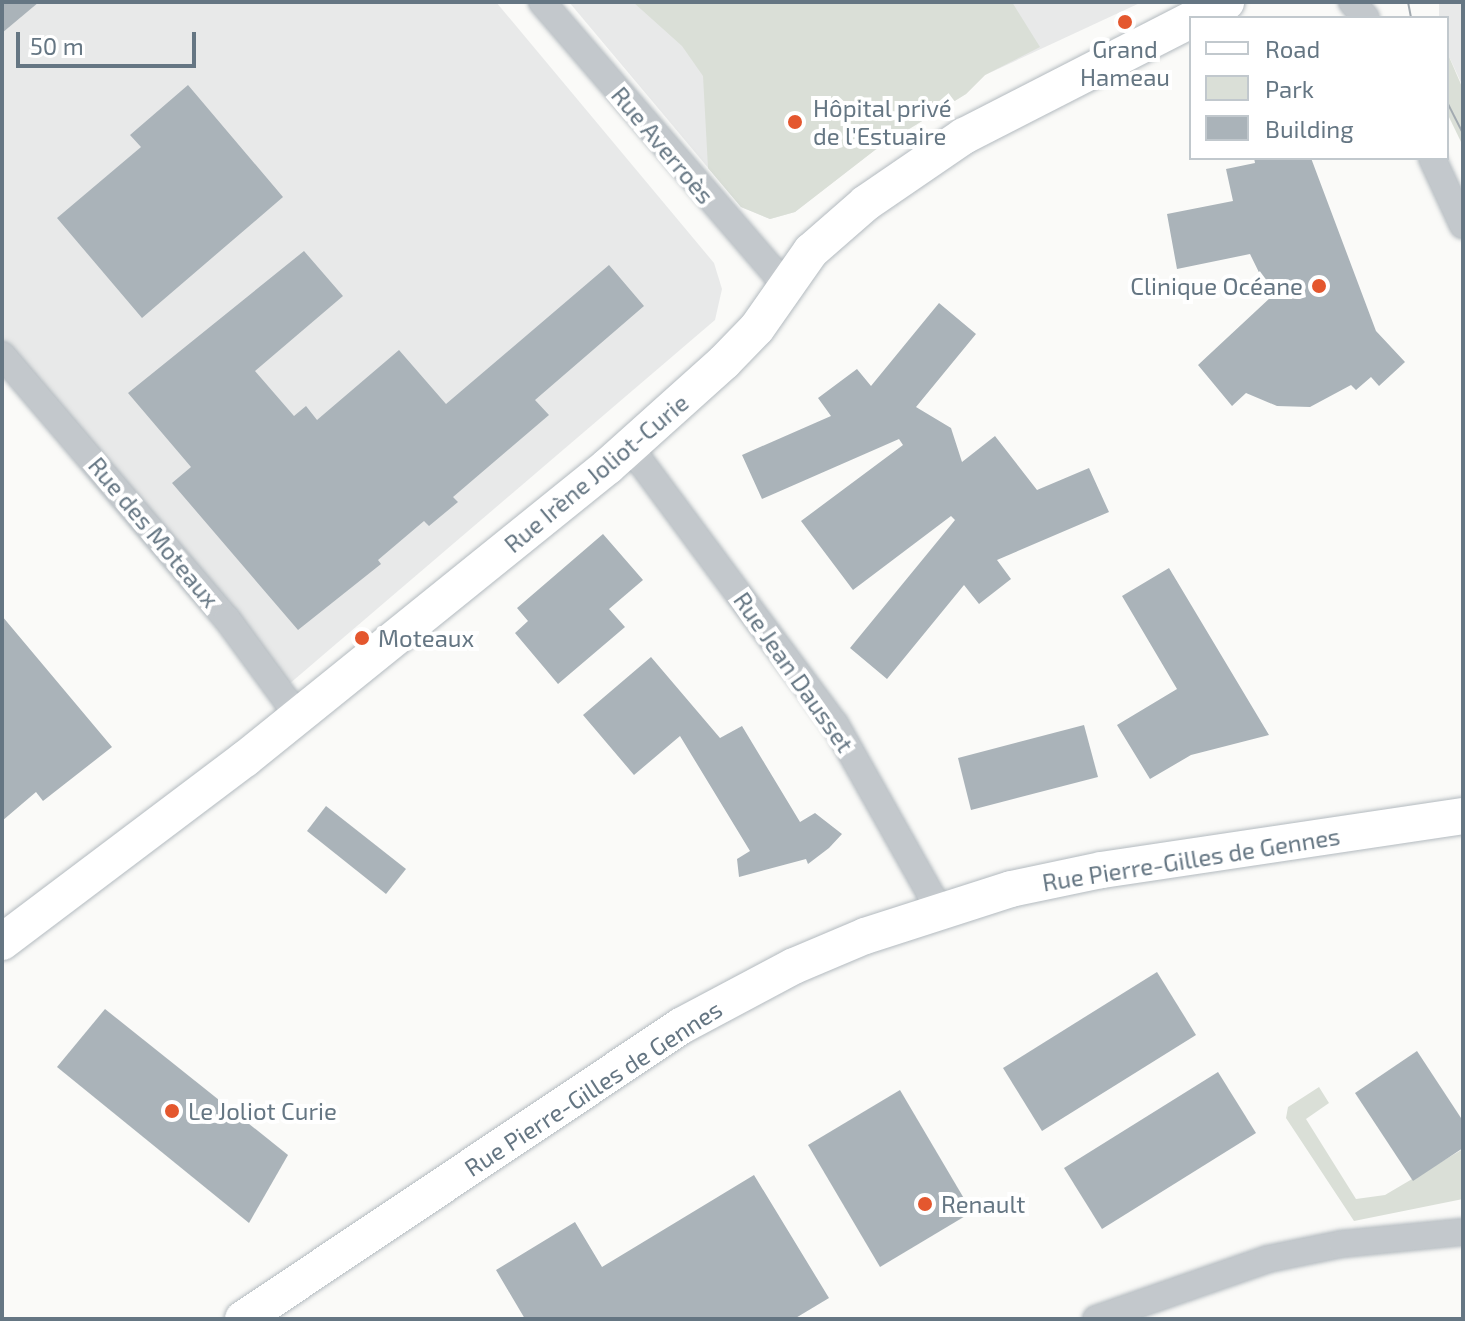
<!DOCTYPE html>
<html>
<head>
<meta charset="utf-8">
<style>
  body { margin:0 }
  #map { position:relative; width:1465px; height:1321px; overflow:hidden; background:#fafaf8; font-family:"Exo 2",sans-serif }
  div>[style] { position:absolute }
  .built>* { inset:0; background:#e8e9e9 }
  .green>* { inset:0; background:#dadfd7 }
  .building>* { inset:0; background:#aab3b9 }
  .roads { filter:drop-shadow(0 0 2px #b3babf) drop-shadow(0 0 2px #b3babf) }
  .street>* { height:26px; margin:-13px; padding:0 13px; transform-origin:13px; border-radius:13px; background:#c3c8cc }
  .secondary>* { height:36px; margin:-18px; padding:0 18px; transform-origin:18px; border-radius:18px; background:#fff }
  .tram>* { height:2px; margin:-1px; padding:0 1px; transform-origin:1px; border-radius:1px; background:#a2aab0 }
  .dots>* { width:22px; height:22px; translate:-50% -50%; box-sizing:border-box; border:4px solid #fff; border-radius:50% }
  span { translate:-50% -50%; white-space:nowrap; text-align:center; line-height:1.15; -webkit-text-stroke:8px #fff; paint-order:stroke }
  .poi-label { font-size:24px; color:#657683 }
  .left { translate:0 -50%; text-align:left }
  .right { translate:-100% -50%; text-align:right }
  .street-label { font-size:24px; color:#657683 }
  .frame { position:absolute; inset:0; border:4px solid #657683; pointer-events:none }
  .legend { position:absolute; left:1189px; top:16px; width:260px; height:144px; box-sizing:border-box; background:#fff; border:2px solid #c1c8cd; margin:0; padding:10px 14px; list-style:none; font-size:24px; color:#657683 }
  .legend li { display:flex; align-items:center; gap:16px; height:40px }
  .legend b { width:40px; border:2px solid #c1c8cd }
  .scale { position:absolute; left:16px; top:32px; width:180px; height:36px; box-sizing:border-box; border:4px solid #657683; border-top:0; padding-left:10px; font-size:24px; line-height:28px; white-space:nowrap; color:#657683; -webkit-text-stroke:6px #fff; paint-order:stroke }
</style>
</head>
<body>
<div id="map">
  <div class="built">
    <div style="clip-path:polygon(2px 2px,496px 2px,714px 263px,722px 289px,715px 320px,288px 685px,2px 375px)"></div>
    <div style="clip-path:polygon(569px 2px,1142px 2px,985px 75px,966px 94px,875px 150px,795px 212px,770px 219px,741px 207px)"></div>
    <div style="clip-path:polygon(1439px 2px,1463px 2px,1463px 87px,1447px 52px,1447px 18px,1439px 18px)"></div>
  </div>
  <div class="green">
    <div style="clip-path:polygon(633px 2px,1012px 2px,1040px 47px,985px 75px,966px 94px,875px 150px,795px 212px,770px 219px,741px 207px,708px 168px,703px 76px,682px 46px)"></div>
    <div style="clip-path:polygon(1447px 52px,1463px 89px,1463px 146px,1447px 113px)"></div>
    <div style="clip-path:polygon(1319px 1087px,1329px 1103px,1306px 1119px,1356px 1199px,1385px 1195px,1463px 1149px,1463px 1199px,1354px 1221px,1286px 1118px,1288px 1107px)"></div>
  </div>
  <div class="building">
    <div style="clip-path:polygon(2px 2px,39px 2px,2px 33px)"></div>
    <div style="clip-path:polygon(188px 85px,283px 197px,142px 318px,57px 218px,141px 147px,130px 135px)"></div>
    <div style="clip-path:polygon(1254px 158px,1311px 158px,1376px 331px,1405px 362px,1379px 386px,1371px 377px,1356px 390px,1351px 385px,1310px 407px,1277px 406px,1246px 393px,1232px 406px,1198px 365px,1271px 297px,1250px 254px,1177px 269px,1167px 214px,1233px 201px,1226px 169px,1255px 163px)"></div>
    <div style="clip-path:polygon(304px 251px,343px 296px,255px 371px,294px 416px,306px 406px,317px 420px,399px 350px,446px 404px,609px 265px,644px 306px,535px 400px,549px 415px,453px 497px,458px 502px,429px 526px,424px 521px,378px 560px,381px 564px,298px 630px,172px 483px,191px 467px,128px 393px)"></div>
    <div style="clip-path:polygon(939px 303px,976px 334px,916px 407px,951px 428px,962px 462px,995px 436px,1037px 490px,1089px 468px,1109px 512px,997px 560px,1011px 579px,979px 604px,964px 585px,887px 679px,850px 648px,955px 520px,951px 516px,853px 590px,801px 521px,903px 445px,899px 439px,762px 499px,742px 455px,831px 416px,818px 398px,857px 369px,871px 386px)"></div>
    <div style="clip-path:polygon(603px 534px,643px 580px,609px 609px,625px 627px,558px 684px,515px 633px,528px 621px,517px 608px)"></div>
    <div style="clip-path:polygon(1169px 568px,1269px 735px,1191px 755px,1150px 779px,1117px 725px,1177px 689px,1122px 596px)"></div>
    <div style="clip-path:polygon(2px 616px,112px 747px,43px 801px,36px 792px,2px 821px)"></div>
    <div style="clip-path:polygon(651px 657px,720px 738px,742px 726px,800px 822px,815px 813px,842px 834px,829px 848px,808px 864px,806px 859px,739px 877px,737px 859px,750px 851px,680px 736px,634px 775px,583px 715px)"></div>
    <div style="clip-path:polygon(1084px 725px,1098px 777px,971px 810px,958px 758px)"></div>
    <div style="clip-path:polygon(326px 806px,406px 869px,386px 894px,307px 831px)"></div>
    <div style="clip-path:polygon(1157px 972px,1196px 1035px,1042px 1131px,1003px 1068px)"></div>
    <div style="clip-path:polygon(105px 1009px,288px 1155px,249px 1223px,57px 1067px)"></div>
    <div style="clip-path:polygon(1417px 1051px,1463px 1121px,1463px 1148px,1413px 1181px,1355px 1093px)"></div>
    <div style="clip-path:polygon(1218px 1072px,1256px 1133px,1102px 1229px,1064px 1168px)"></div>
    <div style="clip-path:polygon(900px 1090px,972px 1212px,880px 1267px,808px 1145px)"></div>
    <div style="clip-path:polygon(754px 1175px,829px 1298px,794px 1319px,525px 1319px,496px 1270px,575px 1222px,602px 1267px)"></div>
  </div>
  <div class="roads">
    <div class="street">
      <div style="left:542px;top:2px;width:374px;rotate:49.3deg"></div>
      <div style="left:1352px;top:2px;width:21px;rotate:49deg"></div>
      <div style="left:1432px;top:158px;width:74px;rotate:65.2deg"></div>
      <div style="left:2px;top:355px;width:347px;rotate:49.6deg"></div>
      <div style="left:227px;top:619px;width:120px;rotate:53.8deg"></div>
      <div style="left:629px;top:446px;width:346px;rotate:53.5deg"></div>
      <div style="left:835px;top:724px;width:214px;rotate:60.7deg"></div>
      <div style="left:1096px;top:1319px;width:182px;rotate:-19.2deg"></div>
      <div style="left:1268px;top:1259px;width:76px;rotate:-11.5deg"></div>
      <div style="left:1342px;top:1244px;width:122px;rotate:-5.7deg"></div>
    </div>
    <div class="secondary">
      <div style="left:1195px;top:18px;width:35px;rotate:-27deg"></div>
      <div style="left:2px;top:942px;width:304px;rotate:-37deg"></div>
      <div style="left:245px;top:759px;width:465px;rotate:-38.9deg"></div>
      <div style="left:607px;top:467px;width:157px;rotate:-41.9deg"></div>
      <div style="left:724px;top:362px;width:47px;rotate:-45.9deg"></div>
      <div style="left:757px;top:328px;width:94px;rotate:-55deg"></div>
      <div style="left:811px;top:251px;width:73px;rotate:-41.1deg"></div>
      <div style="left:866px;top:203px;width:119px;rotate:-34.4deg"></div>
      <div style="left:964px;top:136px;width:255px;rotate:-27.1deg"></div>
      <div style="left:243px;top:1319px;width:527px;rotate:-33.78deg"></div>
      <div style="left:681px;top:1026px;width:128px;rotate:-28deg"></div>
      <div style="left:794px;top:966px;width:77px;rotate:-22.9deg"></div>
      <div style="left:865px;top:936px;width:153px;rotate:-17.8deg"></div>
      <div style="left:1011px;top:889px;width:93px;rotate:-11.8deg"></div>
      <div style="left:1102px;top:870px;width:365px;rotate:-8.5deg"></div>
    </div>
  </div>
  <div class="tram">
    <div style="left:1408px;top:2px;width:16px;rotate:79deg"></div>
    <div style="left:1447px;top:102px;width:36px;rotate:63deg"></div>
  </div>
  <div class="dots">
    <div style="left:1125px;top:22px;background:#e4572e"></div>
    <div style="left:795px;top:122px;background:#e4572e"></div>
    <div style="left:1319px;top:286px;background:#e4572e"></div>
    <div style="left:362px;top:638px;background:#e4572e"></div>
    <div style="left:172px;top:1111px;background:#e4572e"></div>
    <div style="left:925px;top:1204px;background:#e4572e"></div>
  </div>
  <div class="poi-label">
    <span style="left:1125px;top:63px">Grand<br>Hameau</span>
    <span class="left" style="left:813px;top:122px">Hôpital privé<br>de l'Estuaire</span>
    <span class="right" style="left:1303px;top:286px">Clinique Océane</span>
    <span class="left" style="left:378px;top:638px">Moteaux</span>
    <span class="left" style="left:188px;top:1111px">Le Joliot Curie</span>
    <span class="left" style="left:941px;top:1204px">Renault</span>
  </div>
  <div class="street-label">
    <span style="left:663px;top:145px;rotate:50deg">Rue Averroès</span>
    <span style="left:596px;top:473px;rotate:-40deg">Rue Irène Joliot-Curie</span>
    <span style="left:154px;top:532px;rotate:50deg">Rue des Moteaux</span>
    <span style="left:794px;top:672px;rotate:55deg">Rue Jean Dausset</span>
    <span style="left:1191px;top:859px;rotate:-9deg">Rue Pierre-Gilles de Gennes</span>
    <span style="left:593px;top:1088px;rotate:-33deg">Rue Pierre-Gilles de Gennes</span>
  </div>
  <div class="frame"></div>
  <ul class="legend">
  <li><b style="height:10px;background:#fff"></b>Road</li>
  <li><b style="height:22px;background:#dadfd7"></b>Park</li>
  <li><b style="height:22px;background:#aab3b9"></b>Building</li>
  </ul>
  <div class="scale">50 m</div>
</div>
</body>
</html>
